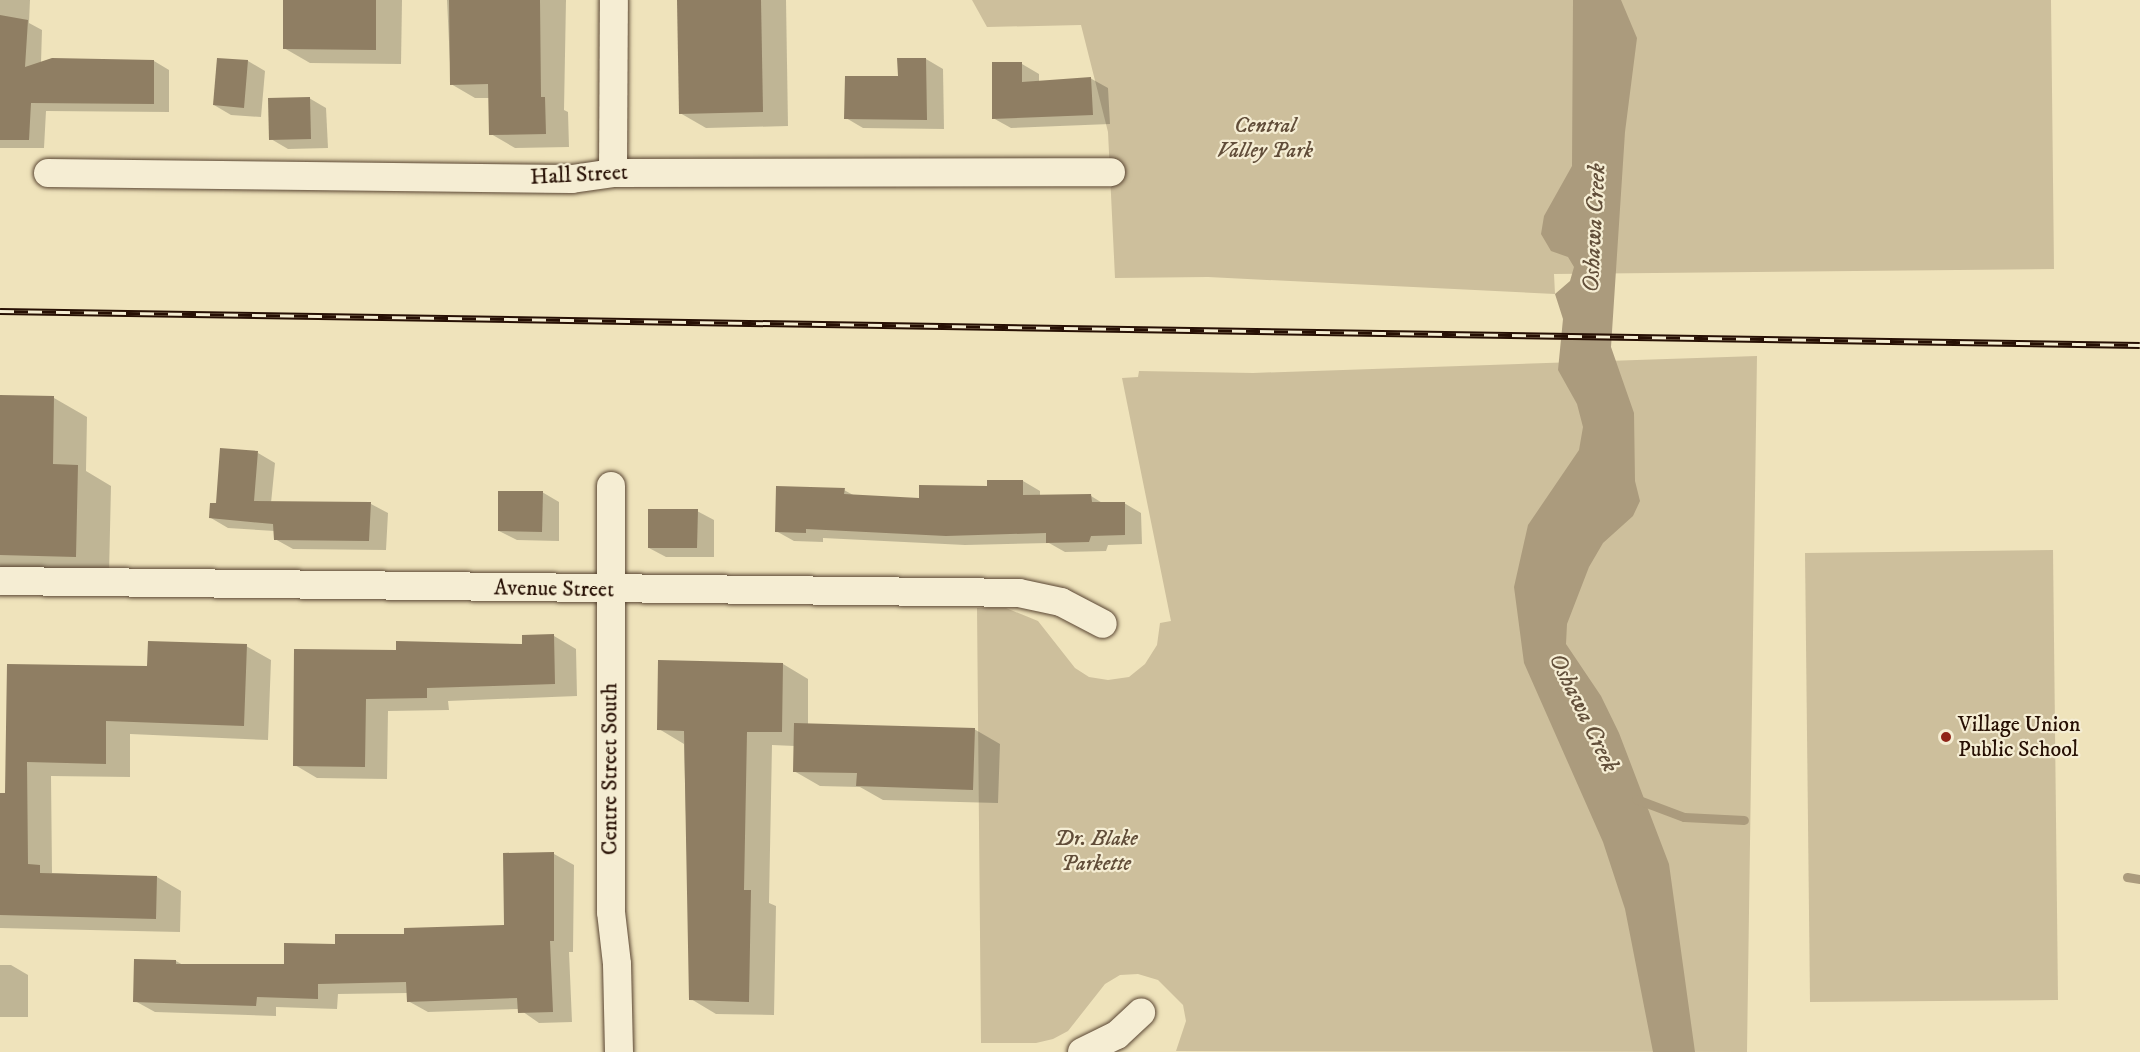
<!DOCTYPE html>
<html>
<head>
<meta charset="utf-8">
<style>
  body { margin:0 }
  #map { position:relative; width:2140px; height:1052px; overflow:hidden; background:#efe3bb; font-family:"IM FELL DW Pica",serif }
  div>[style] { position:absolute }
  .green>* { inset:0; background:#cdbf9c }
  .water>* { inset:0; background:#ab9b7d }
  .shadow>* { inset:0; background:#0003 }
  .stream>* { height:9px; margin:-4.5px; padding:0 4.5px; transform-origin:4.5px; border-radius:4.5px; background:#ab9b7d }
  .building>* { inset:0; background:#8f7e63 }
  .roads { filter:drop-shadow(0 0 2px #594532) drop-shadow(0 0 2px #594532) }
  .minor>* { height:28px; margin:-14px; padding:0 14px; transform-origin:14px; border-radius:14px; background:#f5edd3 }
  .rail>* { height:7px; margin-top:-3.5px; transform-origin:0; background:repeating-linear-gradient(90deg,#f5edd3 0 14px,#271004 0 28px); box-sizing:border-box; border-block:2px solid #271004 }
  .dots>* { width:16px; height:16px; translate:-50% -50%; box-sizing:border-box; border:3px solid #f5edd3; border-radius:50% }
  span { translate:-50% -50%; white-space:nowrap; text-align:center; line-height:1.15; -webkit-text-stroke:4.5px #f5edd3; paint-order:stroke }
  .park-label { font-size:22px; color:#614d39; font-style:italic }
  .street-label { font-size:22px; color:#271004 }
  .poi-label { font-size:22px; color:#271004 }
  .left { translate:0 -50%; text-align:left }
  .water-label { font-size:24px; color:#624f3a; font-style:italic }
</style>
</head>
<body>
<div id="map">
  <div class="green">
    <div style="clip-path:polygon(972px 0,2051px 0,2054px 269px,1554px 274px,1555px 294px,1208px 277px,1115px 278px,1108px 132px,1081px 25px,987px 27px)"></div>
    <div style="clip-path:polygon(1757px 356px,1747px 1052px,1176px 1051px,1186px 1021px,1183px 1005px,1158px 980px,1138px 974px,1120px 975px,1105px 984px,1068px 1031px,1053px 1039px,1036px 1043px,981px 1043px,977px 608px,1006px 608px,1038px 621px,1075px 668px,1089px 677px,1108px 680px,1129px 677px,1145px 664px,1157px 645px,1160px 623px,1171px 621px,1122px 378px,1138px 377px,1139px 371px,1253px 373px)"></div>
    <div style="clip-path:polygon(2053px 550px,2058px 1000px,1810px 1002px,1805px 553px)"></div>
  </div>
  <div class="water">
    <div style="clip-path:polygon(1573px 0,1621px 0,1637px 38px,1625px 132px,1611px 347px,1634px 413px,1635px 481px,1640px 501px,1633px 516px,1603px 543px,1589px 567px,1567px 624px,1566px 644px,1601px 696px,1619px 733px,1669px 864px,1695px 1052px,1653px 1052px,1625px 909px,1603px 842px,1524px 663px,1514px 587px,1528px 525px,1579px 450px,1583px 427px,1577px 404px,1558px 370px,1563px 319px,1555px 294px,1570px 281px,1574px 267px,1568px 257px,1551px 251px,1541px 234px,1544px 216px,1572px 166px)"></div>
  </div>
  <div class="shadow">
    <div style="clip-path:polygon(0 0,30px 0,29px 23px,42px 30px,41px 63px,154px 61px,169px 70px,169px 112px,46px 111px,44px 148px,0 148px)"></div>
    <div style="clip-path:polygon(285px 0,402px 0,401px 64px,310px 63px,284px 48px)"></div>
    <div style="clip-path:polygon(447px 0,566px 0,564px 110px,568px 112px,569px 147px,515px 148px,491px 134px,490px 98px,475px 98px,451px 84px)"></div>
    <div style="clip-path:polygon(678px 0,786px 0,788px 126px,706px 128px,680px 113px)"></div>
    <div style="clip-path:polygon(218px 59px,248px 61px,265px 71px,261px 117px,231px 115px,214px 105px)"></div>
    <div style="clip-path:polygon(926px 59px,943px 69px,944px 129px,863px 128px,846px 118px)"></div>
    <div style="clip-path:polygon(1022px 64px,1039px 74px,1039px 82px,1090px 78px,1108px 88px,1110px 124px,1011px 128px,993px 118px)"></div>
    <div style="clip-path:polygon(309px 98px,326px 108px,328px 148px,288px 149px,271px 139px)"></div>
    <div style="clip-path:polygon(0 396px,54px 398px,87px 417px,86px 471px,111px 486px,109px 575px,0 571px)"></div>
    <div style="clip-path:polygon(258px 453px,275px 463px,271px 503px,371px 504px,388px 513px,386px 550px,293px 549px,275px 539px,275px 531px,228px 528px,211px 518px)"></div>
    <div style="clip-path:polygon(1023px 481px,1040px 491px,1040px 497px,1091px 496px,1104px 504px,1124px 503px,1141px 513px,1142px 544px,1108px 545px,1106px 551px,1065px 552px,1049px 543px,965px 545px,823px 538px,823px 542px,794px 541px,776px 531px,844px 490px,855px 496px,921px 499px)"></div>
    <div style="clip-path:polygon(542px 492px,559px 502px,559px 541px,517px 540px,499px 531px)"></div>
    <div style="clip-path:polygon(697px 511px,714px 520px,714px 557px,666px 557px,649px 548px)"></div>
    <div style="clip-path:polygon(554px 636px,576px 649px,577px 696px,448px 701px,449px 710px,388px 711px,387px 779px,317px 778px,295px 765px,397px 652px,524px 646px)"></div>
    <div style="clip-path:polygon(246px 646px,271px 660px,268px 740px,130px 734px,130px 777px,51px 776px,52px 873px,157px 877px,181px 891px,180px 932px,0 928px,0 795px,7px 795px,8px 665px,148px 667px)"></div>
    <div style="clip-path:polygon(783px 664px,808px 679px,808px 724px,974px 729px,1000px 744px,998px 803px,883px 800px,860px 787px,820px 786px,794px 771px,795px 746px,772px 745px,769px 903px,776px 906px,774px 1015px,716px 1014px,691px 999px,684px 744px,659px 729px)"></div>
    <div style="clip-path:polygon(554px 854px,574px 865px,573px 952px,569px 952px,572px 1022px,539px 1023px,519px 1009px,428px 1012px,408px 1001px,408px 993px,338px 994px,337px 1009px,276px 1007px,276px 1016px,155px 1012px,135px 1001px,176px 961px,183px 965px,285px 966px,336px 946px,506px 926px)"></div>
    <div style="clip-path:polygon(0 965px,11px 965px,28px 975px,28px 1017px,0 1017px)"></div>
  </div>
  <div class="stream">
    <div style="left:1636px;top:799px;width:51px;rotate:20.6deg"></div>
    <div style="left:1684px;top:817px;width:60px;rotate:2.9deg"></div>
    <div style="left:2127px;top:877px;width:13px;rotate:9deg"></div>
  </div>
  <div class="building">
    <div style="clip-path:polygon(283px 0,376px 0,376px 50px,283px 49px)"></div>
    <div style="clip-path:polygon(449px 0,540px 0,541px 97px,545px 97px,546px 134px,489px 135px,488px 84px,450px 85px)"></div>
    <div style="clip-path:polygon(677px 0,761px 0,763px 112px,679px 114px)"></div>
    <div style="clip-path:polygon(0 15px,28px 20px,25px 67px,52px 58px,154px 60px,154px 104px,31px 103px,29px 140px,0 140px)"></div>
    <div style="clip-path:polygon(217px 58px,248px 60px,244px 108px,213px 105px)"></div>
    <div style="clip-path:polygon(897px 58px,926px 58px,927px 120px,844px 119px,845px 76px,898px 76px)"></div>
    <div style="clip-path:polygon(992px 62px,1022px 62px,1022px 82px,1091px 77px,1093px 115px,992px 119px)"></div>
    <div style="clip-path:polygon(310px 97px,311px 139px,269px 140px,268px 98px)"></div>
    <div style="clip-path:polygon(0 395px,54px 396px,53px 464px,78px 465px,76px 557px,0 555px)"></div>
    <div style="clip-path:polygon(220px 448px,258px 451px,254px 501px,371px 502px,369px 541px,274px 540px,273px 524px,209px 518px,210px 503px,216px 503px)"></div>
    <div style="clip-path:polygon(987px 480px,1023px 480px,1023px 495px,1091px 494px,1092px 502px,1125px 502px,1125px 535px,1091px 536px,1089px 542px,1046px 543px,1046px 533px,946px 536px,806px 529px,806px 533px,775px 532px,776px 486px,845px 488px,844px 494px,919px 498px,919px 485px,987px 486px)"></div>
    <div style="clip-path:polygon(498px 491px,543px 491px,542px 532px,498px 531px)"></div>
    <div style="clip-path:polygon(648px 509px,698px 509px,697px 548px,648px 548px)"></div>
    <div style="clip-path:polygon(554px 634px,555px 684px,427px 688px,427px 698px,366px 699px,365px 767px,293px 766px,294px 649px,396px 650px,396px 641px,522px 644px,522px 635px)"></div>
    <div style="clip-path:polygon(148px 641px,247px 644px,244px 726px,106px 721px,106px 764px,27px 762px,28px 864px,40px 865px,40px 873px,157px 876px,156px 919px,0 915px,0 793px,5px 793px,7px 664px,147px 666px)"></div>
    <div style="clip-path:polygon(658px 660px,783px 663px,782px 732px,747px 732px,744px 890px,751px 890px,749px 1002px,689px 1000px,684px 731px,657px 730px)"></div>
    <div style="clip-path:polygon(794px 723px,975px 728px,973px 790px,856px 786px,857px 773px,793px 772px)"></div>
    <div style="clip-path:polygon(554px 852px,554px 941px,550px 941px,553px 1012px,518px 1013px,517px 998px,407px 1002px,406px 982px,318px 984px,318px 999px,257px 997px,256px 1006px,133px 1002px,134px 959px,176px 960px,176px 964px,284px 964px,284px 943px,335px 944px,335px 934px,404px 934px,404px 928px,504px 925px,503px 853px)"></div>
  </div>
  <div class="roads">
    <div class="minor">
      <div style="left:48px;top:173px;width:524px;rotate:0.66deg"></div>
      <div style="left:572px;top:179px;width:41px;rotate:-8.3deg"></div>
      <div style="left:613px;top:173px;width:498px;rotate:-0.1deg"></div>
      <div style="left:613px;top:173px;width:173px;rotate:-89.7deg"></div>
      <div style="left:611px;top:486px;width:426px;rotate:90deg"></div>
      <div style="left:611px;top:912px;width:52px;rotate:83.4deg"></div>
      <div style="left:617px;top:964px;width:88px;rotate:88.7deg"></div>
      <div style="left:0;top:581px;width:1019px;rotate:0.67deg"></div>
      <div style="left:1019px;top:593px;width:43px;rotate:12.1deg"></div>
      <div style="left:1061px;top:602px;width:47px;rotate:27.6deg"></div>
      <div style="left:1082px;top:1052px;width:39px;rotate:-26deg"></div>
      <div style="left:1117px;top:1035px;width:33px;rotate:-43deg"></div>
    </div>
  </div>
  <div class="rail">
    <div style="left:0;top:311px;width:2140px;rotate:0.91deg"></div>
  </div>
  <div class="dots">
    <div style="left:1946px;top:737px;background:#8f2418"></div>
  </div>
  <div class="park-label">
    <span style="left:1265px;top:138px">Central<br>Valley Park</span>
    <span style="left:1096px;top:851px">Dr. Blake<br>Parkette</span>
  </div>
  <div class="street-label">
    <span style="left:579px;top:175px;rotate:-3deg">Hall Street</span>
    <span style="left:554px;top:589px;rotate:1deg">Avenue Street</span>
    <span style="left:610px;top:769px;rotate:-90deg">Centre Street South</span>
  </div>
  <div class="poi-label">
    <span class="left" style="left:1958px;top:737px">Village Union<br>Public School</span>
  </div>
  <div class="water-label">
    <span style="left:1595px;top:228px;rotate:-87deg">Oshawa Creek</span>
    <span style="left:1583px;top:713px;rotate:64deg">Oshawa Creek</span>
  </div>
</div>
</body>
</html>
